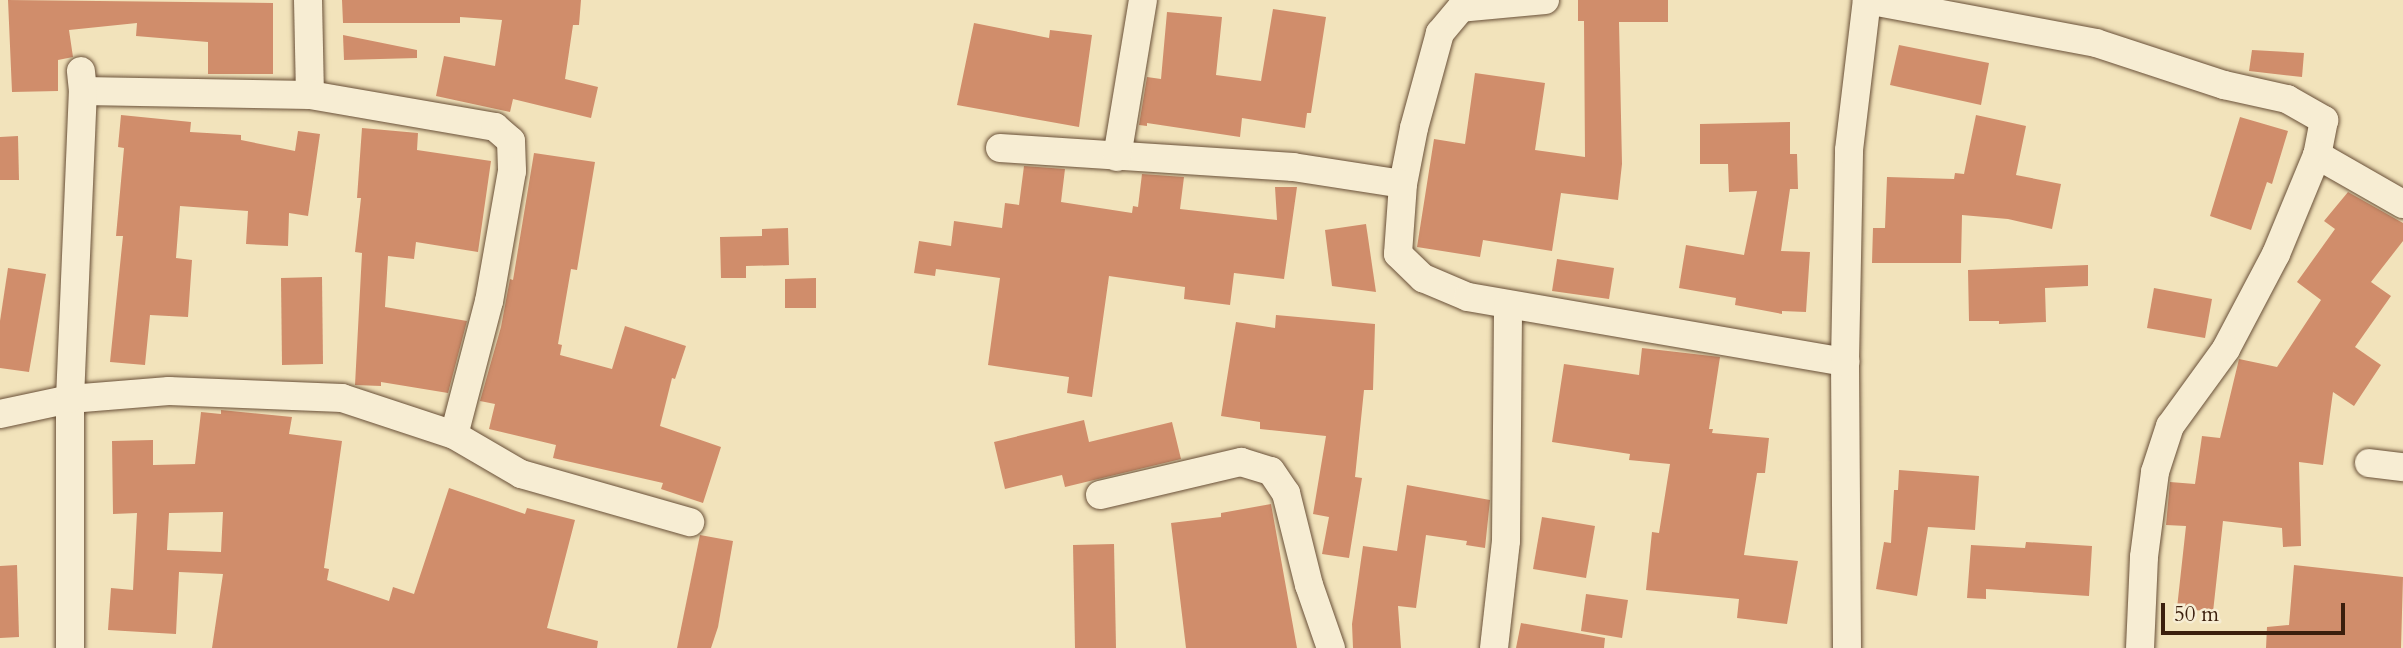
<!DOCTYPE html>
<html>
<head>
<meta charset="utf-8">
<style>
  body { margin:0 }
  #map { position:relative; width:2403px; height:648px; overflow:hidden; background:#f2e3bb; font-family:Cardo,serif }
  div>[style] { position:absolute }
  .building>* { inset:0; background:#d08d6b }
  .roads { filter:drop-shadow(0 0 2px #695038) drop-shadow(0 0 2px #695038) }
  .street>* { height:28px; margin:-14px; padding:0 14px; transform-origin:14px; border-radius:14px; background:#f7edd3 }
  span { translate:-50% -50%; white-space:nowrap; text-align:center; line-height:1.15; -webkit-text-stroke:5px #f7edd3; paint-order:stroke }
  .scale { position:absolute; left:2161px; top:603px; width:184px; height:32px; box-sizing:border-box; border:4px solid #3b1f0d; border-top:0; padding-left:9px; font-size:21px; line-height:24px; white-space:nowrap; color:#3b1f0d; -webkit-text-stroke:5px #f7edd3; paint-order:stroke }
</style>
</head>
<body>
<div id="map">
  <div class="building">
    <div style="clip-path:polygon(8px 0,273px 3px,273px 74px,208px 74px,208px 42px,136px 36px,137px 23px,69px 30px,73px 57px,58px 60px,58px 91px,12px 92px)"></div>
    <div style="clip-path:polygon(342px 0,581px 0,579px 25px,573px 25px,565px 79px,598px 87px,591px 118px,513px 99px,510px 112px,436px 96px,444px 56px,495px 66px,502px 20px,460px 17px,460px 23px,343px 23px)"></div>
    <div style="clip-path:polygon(1578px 0,1668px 0,1668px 22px,1619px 22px,1622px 164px,1618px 200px,1561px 193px,1552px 251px,1483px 240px,1480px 257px,1417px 247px,1434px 139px,1465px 144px,1475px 73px,1545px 83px,1535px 150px,1585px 157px,1584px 21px,1578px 21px)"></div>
    <div style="clip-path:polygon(1273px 9px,1326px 17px,1311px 113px,1307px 113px,1305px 128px,1242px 118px,1240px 137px,1147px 123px,1147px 126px,1139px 125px,1147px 77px,1161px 79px,1167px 12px,1222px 17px,1216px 75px,1261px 81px)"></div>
    <div style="clip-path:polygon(974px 23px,1049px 38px,1050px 30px,1092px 35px,1079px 127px,957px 105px)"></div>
    <div style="clip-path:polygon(343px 35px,417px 50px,417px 58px,344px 60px)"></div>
    <div style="clip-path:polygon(1899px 45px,1989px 63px,1981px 105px,1890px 85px)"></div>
    <div style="clip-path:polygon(2252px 50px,2304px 53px,2302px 77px,2249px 71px)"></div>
    <div style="clip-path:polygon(121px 115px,191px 122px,190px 132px,241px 135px,241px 140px,295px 151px,298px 131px,320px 134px,308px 216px,289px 213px,288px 246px,246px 244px,248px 211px,180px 206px,176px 258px,192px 260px,188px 317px,150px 315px,145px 365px,110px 362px,123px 236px,116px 236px,124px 148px,118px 147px)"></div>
    <div style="clip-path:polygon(1976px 115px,2026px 126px,2016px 175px,2061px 184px,2052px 229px,2008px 219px,1962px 215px,1961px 263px,1872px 263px,1873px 228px,1885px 228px,1887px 177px,1954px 179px,1955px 173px,1964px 174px)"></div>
    <div style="clip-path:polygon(2240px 117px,2288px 131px,2272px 184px,2267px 182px,2251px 230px,2210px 216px)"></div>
    <div style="clip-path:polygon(1790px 122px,1790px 154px,1797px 154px,1798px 189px,1790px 189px,1781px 251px,1810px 252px,1806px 312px,1782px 311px,1782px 314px,1735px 305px,1736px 298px,1679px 288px,1686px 245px,1744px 255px,1757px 191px,1729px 192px,1728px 164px,1700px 164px,1700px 124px)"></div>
    <div style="clip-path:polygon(362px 128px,418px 133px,417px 150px,491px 161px,478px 252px,416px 242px,414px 259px,388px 256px,385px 307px,467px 321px,448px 393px,381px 382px,381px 386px,355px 385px,362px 253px,355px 252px,361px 198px,357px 198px)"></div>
    <div style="clip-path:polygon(18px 136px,19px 180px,0 180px,0 137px)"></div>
    <div style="clip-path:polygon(534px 153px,595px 162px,577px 270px,571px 269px,558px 344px,562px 345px,560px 355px,612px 369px,625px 326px,686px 346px,675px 379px,672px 378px,660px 426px,721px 447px,703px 503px,661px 489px,663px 483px,553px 458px,556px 445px,489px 429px,495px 404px,480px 401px,501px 327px,510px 279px,513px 280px)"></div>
    <div style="clip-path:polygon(1024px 166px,1065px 169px,1061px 202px,1132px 213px,1133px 206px,1138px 207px,1142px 174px,1184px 177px,1180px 209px,1277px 220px,1275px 187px,1297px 187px,1284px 279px,1234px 273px,1230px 305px,1184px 299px,1185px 287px,1109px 276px,1092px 397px,1067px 393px,1069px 377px,988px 365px,1000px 278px,936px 269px,935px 276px,914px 273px,919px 241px,951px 246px,954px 221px,1002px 228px,1005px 203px,1019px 205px)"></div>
    <div style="clip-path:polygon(2348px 192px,2403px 223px,2403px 241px,2371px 282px,2391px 296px,2355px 347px,2381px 365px,2354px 406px,2333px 392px,2323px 465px,2299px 462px,2301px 546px,2283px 547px,2282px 528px,2223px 521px,2213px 612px,2177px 608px,2186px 526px,2166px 525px,2170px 482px,2195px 484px,2202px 436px,2220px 438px,2239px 359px,2277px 367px,2321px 300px,2297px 282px,2335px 229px,2324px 221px)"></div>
    <div style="clip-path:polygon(1366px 224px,1376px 292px,1332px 286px,1325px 230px)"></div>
    <div style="clip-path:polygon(788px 228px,789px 265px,746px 266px,746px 278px,721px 278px,720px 237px,762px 236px,762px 229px)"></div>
    <div style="clip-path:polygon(1557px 259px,1614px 268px,1609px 299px,1552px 291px)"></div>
    <div style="clip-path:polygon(2088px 265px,2088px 286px,2045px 288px,2046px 322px,1999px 324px,1999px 321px,1969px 321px,1968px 270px)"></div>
    <div style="clip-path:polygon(8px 268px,46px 274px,29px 372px,0 368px,0 321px)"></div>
    <div style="clip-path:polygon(322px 277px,323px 364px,282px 365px,281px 278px)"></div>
    <div style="clip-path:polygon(816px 278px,816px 308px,785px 308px,785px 279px)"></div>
    <div style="clip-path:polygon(2154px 288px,2212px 299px,2205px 338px,2147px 328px)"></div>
    <div style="clip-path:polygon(1276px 315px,1375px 324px,1373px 390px,1364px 390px,1355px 477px,1362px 478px,1349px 558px,1322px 554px,1329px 517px,1313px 514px,1326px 436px,1260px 429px,1260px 422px,1221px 416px,1236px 322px,1275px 328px)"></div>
    <div style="clip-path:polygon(1642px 348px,1720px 357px,1709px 429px,1713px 429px,1712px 433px,1769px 438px,1765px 473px,1757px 473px,1744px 555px,1798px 561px,1787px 624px,1737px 618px,1739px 599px,1646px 590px,1652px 532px,1659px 533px,1670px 464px,1629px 460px,1630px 454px,1552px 442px,1564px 364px,1639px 375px)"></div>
    <div style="clip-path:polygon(evenodd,221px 410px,292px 417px,289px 434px,342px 441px,324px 568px,329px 569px,327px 580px,389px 601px,393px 587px,414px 594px,449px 488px,525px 514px,527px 508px,575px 520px,547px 628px,598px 641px,597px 648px,212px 648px,223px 574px,179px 572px,176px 634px,108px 630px,111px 588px,133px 590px,137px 513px,113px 514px,112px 441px,153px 440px,153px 465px,195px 464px,201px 412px,221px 414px,221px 410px,223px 512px,221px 552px,167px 550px,169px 513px,223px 512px)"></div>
    <div style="clip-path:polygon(1084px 420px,1089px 442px,1172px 422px,1181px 459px,1065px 487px,1062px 475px,1005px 489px,994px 442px)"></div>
    <div style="clip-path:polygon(1899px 470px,1979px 476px,1975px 530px,1928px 527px,1917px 596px,1876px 589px,1884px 542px,1891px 543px,1894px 490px,1898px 490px)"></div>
    <div style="clip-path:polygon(1407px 485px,1490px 500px,1485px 548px,1466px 545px,1467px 541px,1426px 535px,1416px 608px,1398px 606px,1401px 648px,1353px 648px,1352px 624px,1363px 546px,1397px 551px)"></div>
    <div style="clip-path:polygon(1271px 504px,1297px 648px,1186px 648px,1171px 523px,1221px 517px,1221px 513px)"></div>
    <div style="clip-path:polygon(1542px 517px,1595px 526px,1586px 578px,1533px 569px)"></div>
    <div style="clip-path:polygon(700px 535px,733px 541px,718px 627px,711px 648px,677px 648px)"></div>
    <div style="clip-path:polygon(2026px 542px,2092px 546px,2089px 596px,1986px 589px,1986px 599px,1967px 598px,1971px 545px,2025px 548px)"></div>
    <div style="clip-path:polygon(1114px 544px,1116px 648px,1075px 648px,1073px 545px)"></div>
    <div style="clip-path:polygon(17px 565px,19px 637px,0 638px,0 566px)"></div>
    <div style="clip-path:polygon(2294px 565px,2403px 577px,2401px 648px,2266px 648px,2267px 627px,2289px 625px)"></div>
    <div style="clip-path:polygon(1586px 594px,1628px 600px,1622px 638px,1581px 631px)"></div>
    <div style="clip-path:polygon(1521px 623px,1605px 638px,1604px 648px,1516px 648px)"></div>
  </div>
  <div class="roads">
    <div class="street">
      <div style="left:308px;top:0;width:95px;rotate:88.8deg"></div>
      <div style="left:1545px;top:0;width:84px;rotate:174.6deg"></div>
      <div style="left:1461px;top:8px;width:33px;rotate:130deg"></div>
      <div style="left:1440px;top:33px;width:98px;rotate:105.3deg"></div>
      <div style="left:1414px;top:128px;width:57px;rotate:101.1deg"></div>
      <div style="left:1403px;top:184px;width:70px;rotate:94.1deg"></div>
      <div style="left:1398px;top:254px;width:35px;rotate:44deg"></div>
      <div style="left:1423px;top:278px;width:49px;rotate:22.9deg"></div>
      <div style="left:1468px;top:297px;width:383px;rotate:9.8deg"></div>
      <div style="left:1867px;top:0;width:233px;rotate:10.6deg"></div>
      <div style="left:2096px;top:43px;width:135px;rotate:18.2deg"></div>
      <div style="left:2224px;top:85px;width:65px;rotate:12.5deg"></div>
      <div style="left:2287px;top:99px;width:43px;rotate:29.6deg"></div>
      <div style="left:2324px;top:120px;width:36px;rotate:101deg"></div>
      <div style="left:2317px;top:155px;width:107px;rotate:112.5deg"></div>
      <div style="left:2276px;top:254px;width:107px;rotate:117.8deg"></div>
      <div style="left:2226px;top:349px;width:95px;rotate:126deg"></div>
      <div style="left:2170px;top:426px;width:48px;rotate:108.1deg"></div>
      <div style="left:2155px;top:472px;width:86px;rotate:97.4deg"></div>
      <div style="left:2144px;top:557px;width:91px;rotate:92.5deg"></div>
      <div style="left:83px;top:91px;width:227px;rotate:1deg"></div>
      <div style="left:310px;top:95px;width:188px;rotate:9.8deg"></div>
      <div style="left:495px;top:127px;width:21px;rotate:41deg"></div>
      <div style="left:511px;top:141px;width:30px;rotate:88deg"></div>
      <div style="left:512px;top:171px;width:132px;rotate:100deg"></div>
      <div style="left:489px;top:301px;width:138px;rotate:104.6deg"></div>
      <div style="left:1000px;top:148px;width:294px;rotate:3.7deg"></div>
      <div style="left:1293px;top:167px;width:111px;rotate:8.8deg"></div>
      <div style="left:2317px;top:155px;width:99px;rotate:29.7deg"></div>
      <div style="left:1117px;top:157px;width:159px;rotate:-80.6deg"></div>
      <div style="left:0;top:414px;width:72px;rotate:-12.1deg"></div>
      <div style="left:70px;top:399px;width:99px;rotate:-4.6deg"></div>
      <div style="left:169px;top:391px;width:173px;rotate:2.3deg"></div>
      <div style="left:342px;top:398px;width:118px;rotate:18.3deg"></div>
      <div style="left:454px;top:435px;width:78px;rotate:30.2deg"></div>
      <div style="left:521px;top:474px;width:176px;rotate:15.9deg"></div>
      <div style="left:2369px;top:463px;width:34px;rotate:7deg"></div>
      <div style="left:1100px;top:495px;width:145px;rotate:-13.2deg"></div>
      <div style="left:1241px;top:462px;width:31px;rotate:17deg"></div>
      <div style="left:1271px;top:471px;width:27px;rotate:56deg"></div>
      <div style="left:1286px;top:493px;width:95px;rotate:76deg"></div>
      <div style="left:1309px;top:585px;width:67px;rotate:70.8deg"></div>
      <div style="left:70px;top:648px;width:249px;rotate:-90deg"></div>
      <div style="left:70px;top:399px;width:308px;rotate:-87.6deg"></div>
      <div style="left:83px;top:91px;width:20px;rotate:-96deg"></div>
      <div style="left:1494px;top:648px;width:108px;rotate:-83.6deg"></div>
      <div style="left:1506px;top:541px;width:236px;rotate:-89.5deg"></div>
      <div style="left:1847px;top:648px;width:286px;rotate:-90.4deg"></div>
      <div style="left:1845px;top:362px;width:212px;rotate:-88.9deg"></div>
      <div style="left:1849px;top:150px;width:151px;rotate:-83.2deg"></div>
    </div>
  </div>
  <div class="scale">50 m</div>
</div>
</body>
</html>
